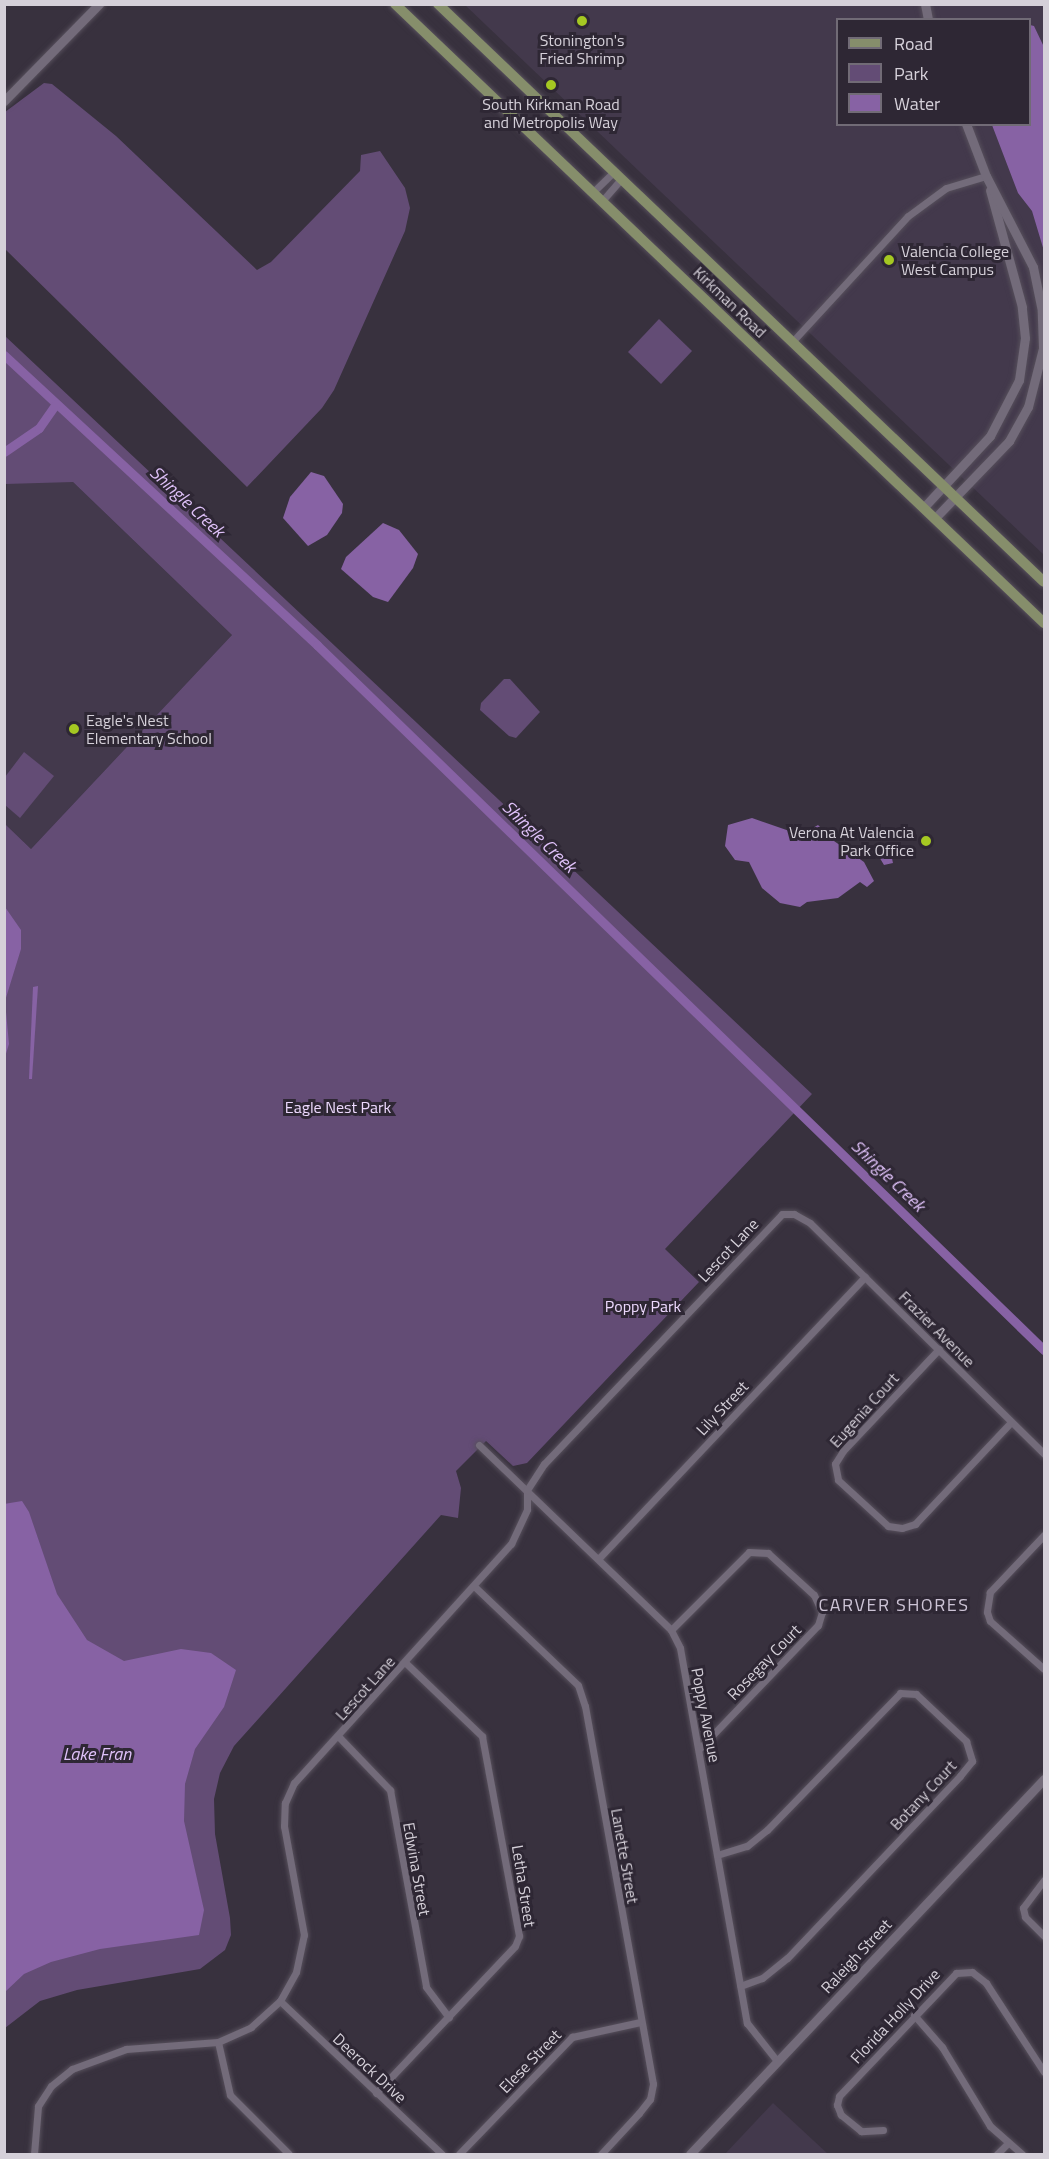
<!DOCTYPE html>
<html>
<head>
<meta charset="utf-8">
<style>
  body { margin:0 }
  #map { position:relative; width:1049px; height:2159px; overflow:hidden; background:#38313e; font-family:"Titillium Web",sans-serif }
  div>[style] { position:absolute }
  .built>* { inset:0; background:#43394c }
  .green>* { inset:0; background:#634c75 }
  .water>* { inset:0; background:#8762a4 }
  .canal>* { height:9px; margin:-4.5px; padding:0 4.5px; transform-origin:4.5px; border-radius:4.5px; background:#8762a4 }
  .roads { filter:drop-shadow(0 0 2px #564f5b) drop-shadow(0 0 2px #564f5b) }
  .street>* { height:7px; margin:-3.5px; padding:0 3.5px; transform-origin:3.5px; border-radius:3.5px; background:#736b7a }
  .secondary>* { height:9px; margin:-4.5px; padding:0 4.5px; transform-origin:4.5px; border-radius:4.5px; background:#736b7a }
  .primary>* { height:10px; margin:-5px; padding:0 5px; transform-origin:5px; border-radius:5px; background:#868e6b }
  .dots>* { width:16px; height:16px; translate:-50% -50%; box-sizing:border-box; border:3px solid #2e2734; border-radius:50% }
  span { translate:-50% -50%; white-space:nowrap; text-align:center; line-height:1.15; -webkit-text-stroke:6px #2e2734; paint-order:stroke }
  .poi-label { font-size:16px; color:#d5d0d9 }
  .left { translate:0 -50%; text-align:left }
  .right { translate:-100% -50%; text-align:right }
  .street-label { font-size:16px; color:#d5d0d9 }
  .park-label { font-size:16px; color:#edd9fe }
  .water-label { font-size:18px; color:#dfc1f9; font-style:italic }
  .neighbourhood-label { font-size:18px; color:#ccc3d5; letter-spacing:1.5px }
  .frame { position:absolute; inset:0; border:6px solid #d5d0d9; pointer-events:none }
  .legend { position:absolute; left:836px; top:18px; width:195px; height:108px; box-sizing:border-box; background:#2e2734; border:2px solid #716b76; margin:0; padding:8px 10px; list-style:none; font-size:18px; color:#d5d0d9 }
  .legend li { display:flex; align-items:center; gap:12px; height:30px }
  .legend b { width:30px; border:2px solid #716b76 }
</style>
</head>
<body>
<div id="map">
  <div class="built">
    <div style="clip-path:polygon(evenodd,465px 5px,1044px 5px,1044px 555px,642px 174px,465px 5px,838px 20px,1030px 20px,1030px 124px,838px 124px,838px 20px)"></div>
    <div style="clip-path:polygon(7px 482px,73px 482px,232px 635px,31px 849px,5px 824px)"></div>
    <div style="clip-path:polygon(773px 2103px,828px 2154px,725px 2154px)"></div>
  </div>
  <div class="green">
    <div style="clip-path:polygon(44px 83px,52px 84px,116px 136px,257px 270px,271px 262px,360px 171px,361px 155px,380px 151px,405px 188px,410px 208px,405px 231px,334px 390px,322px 408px,247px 487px,5px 249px,5px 112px)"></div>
    <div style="clip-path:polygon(659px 319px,692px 351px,661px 384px,628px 352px)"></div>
    <div style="clip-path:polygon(5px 336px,812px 1094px,665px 1249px,699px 1282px,527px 1463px,513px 1466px,486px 1441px,456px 1471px,461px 1488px,458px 1518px,441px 1515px,234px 1746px,220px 1773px,214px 1799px,215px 1834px,230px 1918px,231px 1935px,225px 1950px,200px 1969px,77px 1990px,40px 2001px,5px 2028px,5px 824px,31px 849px,232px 635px,73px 482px,5px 484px)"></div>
    <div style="clip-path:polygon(504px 679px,510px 679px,540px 712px,516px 738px,509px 736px,480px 710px,481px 703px)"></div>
    <div style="clip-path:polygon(24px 752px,54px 776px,20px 818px,5px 805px,5px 777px)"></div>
  </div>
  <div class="water">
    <div style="clip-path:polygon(1030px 25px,1034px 26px,1044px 47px,1044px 251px,1032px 211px,1018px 193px,992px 125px,1030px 124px)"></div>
    <div style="clip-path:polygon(311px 472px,324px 476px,343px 504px,342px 513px,327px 535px,308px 546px,283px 518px,290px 497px)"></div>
    <div style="clip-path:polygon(383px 523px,399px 530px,418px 554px,413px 568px,388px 602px,373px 597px,341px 569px,346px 557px)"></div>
    <div style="clip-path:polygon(752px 818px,801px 835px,818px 825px,834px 841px,864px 862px,874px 881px,867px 887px,860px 882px,838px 898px,807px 902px,800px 907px,780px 903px,762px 888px,749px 862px,735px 860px,725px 846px,728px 825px)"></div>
    <div style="clip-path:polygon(893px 842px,897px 846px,891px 854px,893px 863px,884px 865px,878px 855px,884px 854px,885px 845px)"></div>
    <div style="clip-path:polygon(5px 907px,21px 930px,21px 949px,5px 1001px,9px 1044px,5px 1057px)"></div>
    <div style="clip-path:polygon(38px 986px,32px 1079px,29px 1079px,33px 987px)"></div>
    <div style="clip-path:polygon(22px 1501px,29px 1512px,57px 1594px,87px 1640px,124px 1661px,181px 1649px,211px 1653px,236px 1670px,224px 1707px,195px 1749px,185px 1784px,184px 1821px,204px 1910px,199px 1935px,100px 1949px,51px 1962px,24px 1974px,5px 1992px,4px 1504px)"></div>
  </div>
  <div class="canal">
    <div style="left:4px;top:355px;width:427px;rotate:42.8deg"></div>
    <div style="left:317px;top:645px;width:1013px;rotate:44.12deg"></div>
    <div style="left:4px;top:452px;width:42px;rotate:-34.4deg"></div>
    <div style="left:39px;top:428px;width:29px;rotate:-55deg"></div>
  </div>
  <div class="roads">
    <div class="street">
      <div style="left:593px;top:192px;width:29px;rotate:-44deg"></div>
      <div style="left:602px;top:201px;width:29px;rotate:-49deg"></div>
      <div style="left:792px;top:342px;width:171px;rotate:-47.4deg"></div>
      <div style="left:908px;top:216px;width:47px;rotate:-36.4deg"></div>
      <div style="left:946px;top:188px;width:42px;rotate:-16.7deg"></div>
      <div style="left:939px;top:1349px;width:140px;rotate:133.3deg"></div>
      <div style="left:843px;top:1451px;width:15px;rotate:122deg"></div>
      <div style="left:835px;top:1464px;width:16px;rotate:79deg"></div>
      <div style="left:838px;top:1480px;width:68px;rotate:42.6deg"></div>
      <div style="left:888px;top:1526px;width:14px;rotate:8deg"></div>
      <div style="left:902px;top:1528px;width:14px;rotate:-17deg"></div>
      <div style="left:915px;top:1524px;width:140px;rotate:-46.7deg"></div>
      <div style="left:479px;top:1445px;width:267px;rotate:43.9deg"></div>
      <div style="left:671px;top:1630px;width:20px;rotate:63deg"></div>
      <div style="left:680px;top:1648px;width:381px;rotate:79.9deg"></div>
      <div style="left:747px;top:2023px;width:48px;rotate:51.7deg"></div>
      <div style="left:1044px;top:1535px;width:79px;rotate:133.5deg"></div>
      <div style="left:990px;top:1592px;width:20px;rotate:99deg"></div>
      <div style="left:987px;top:1612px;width:9px;rotate:72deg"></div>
      <div style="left:990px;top:1621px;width:72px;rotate:41.6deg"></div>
      <div style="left:599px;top:1558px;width:387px;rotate:-46.6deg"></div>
      <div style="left:475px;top:1587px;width:142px;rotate:43.6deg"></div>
      <div style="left:578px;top:1685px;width:22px;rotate:72deg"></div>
      <div style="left:585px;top:1706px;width:384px;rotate:79.8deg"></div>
      <div style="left:653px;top:2084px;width:15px;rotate:101deg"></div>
      <div style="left:650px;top:2099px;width:18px;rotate:128deg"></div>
      <div style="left:639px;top:2113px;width:56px;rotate:132.8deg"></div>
      <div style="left:671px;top:1630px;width:110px;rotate:-45deg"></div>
      <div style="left:749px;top:1552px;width:19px;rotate:3deg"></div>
      <div style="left:768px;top:1553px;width:62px;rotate:42.4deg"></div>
      <div style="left:814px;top:1595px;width:19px;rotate:65deg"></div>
      <div style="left:822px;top:1612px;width:14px;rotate:107deg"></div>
      <div style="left:818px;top:1625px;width:172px;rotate:133.8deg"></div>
      <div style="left:339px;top:1737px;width:74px;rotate:46.1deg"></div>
      <div style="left:390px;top:1790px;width:200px;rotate:79.6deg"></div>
      <div style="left:426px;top:1987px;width:38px;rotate:53deg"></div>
      <div style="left:717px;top:1855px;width:31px;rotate:-17deg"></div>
      <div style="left:747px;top:1846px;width:26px;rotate:-39deg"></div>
      <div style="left:767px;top:1830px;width:191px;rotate:-45.8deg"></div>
      <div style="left:900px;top:1693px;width:16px;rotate:4deg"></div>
      <div style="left:916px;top:1694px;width:69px;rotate:43.2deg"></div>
      <div style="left:966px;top:1741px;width:21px;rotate:73deg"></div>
      <div style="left:972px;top:1761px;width:19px;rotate:129deg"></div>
      <div style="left:960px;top:1776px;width:251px;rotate:133.5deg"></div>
      <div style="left:787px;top:1958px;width:32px;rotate:141deg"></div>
      <div style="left:762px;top:1978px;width:23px;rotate:160deg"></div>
      <div style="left:1044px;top:1880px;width:35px;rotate:127deg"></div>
      <div style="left:1023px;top:1908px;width:9px;rotate:77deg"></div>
      <div style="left:1025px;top:1917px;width:27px;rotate:45deg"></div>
      <div style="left:280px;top:2001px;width:223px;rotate:43.4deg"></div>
      <div style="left:914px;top:2015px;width:43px;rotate:48.8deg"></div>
      <div style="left:942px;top:2047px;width:92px;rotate:58.7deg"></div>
      <div style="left:990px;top:2126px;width:43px;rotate:41.2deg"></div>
      <div style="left:218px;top:2042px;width:54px;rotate:77.2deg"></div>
      <div style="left:230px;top:2095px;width:83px;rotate:45deg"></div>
      <div style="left:376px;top:2093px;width:202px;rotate:-46.6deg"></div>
      <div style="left:515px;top:1946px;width:11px;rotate:-68deg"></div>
      <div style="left:519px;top:1936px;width:203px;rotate:-100.5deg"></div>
      <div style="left:482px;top:1736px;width:105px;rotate:-136.2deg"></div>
      <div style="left:883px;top:2130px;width:22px;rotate:177deg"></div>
      <div style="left:861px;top:2131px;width:26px;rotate:-141deg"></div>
      <div style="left:841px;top:2115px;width:11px;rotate:-112deg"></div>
      <div style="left:837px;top:2105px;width:9px;rotate:-77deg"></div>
      <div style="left:839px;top:2096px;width:170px;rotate:-46.4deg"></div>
      <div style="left:956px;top:1973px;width:16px;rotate:-4deg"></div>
      <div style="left:972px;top:1972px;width:18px;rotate:38deg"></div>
      <div style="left:986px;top:1983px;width:106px;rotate:56.9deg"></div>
      <div style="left:34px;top:2154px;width:48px;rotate:-85.2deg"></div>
      <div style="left:38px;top:2106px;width:24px;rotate:-57deg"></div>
      <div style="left:51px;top:2086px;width:27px;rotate:-39deg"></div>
      <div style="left:72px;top:2069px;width:58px;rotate:-20.3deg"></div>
      <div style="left:126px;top:2049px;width:92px;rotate:-4.4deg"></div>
      <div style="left:218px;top:2042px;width:36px;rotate:-24deg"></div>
      <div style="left:251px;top:2027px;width:39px;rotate:-42deg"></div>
      <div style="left:280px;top:2001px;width:33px;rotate:-61deg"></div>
      <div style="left:296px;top:1972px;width:38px;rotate:-78deg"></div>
      <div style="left:304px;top:1935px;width:111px;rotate:-100.4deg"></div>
      <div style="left:284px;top:1826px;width:23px;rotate:-88deg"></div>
      <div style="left:285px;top:1803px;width:22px;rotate:-66deg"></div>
      <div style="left:294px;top:1783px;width:323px;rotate:-47.8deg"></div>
      <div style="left:511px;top:1544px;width:38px;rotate:-65deg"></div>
      <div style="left:527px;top:1509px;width:19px;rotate:-90deg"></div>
      <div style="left:527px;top:1490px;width:31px;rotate:-57deg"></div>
      <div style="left:544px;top:1464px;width:345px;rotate:-46.4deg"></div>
      <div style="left:782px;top:1214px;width:12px"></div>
      <div style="left:794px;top:1214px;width:18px;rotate:29deg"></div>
      <div style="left:810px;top:1223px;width:329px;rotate:44.6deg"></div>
      <div style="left:459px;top:2154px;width:163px;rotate:-46deg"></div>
      <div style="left:572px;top:2037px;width:70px;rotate:-12.4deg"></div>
      <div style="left:997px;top:2154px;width:14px;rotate:-45deg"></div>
    </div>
    <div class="secondary">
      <div style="left:925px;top:4px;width:16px;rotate:79deg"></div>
      <div style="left:4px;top:101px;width:136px;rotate:-45.6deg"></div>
      <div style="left:924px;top:507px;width:97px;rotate:-47.1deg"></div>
      <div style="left:990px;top:436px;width:63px;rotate:-62.6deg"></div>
      <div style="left:1019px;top:380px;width:42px;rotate:-81.9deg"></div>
      <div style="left:1025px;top:338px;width:31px;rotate:-96deg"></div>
      <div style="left:1022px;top:307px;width:121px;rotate:-105.3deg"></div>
      <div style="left:935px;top:518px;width:107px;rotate:-46.1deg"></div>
      <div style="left:1009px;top:441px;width:39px;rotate:-61deg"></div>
      <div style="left:1028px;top:407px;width:61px;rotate:-75.7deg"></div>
      <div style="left:1043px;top:348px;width:37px;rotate:-92deg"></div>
      <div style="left:1042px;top:311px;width:45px;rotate:-101.6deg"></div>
      <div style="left:1033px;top:267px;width:102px;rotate:-117.3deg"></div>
      <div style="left:986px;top:176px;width:56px;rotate:-111deg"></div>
      <div style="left:690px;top:2154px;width:516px;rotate:-46.65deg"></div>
    </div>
    <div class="primary">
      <div style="left:395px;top:4px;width:897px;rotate:43.64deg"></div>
      <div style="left:438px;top:4px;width:837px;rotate:43.65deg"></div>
    </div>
  </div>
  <div class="dots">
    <div style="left:582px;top:21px;background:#a5c822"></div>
    <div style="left:551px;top:85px;background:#a5c822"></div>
    <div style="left:889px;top:260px;background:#a5c822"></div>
    <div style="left:74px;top:729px;background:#a5c822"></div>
    <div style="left:926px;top:841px;background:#a5c822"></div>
  </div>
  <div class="poi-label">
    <span style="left:582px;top:49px">Stonington's<br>Fried Shrimp</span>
    <span style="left:551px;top:113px">South Kirkman Road<br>and Metropolis Way</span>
    <span class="left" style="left:901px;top:260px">Valencia College<br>West Campus</span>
    <span class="left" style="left:86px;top:729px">Eagle's Nest<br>Elementary School</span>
    <span class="right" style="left:914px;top:841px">Verona At Valencia<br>Park Office</span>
  </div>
  <div class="street-label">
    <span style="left:730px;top:302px;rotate:44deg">Kirkman Road</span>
    <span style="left:728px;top:1250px;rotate:-47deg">Lescot Lane</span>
    <span style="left:937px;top:1329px;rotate:45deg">Frazier Avenue</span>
    <span style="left:722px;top:1408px;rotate:-47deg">Lily Street</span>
    <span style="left:864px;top:1410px;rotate:-48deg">Eugenia Court</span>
    <span style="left:764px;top:1662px;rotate:-46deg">Rosegay Court</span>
    <span style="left:365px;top:1688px;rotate:-48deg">Lescot Lane</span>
    <span style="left:706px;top:1715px;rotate:79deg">Poppy Avenue</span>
    <span style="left:923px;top:1795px;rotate:-47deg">Botany Court</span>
    <span style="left:625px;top:1856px;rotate:80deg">Lanette Street</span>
    <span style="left:417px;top:1869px;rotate:80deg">Edwina Street</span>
    <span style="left:524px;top:1886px;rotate:81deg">Letha Street</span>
    <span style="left:856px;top:1956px;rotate:-47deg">Raleigh Street</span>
    <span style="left:895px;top:2016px;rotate:-47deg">Florida Holly Drive</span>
    <span style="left:530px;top:2061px;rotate:-46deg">Elese Street</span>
    <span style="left:370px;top:2068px;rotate:43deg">Deerock Drive</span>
  </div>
  <div class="park-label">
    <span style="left:338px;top:1107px">Eagle Nest Park</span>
    <span style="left:643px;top:1306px">Poppy Park</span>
  </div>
  <div class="water-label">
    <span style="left:187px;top:502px;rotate:43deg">Shingle Creek</span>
    <span style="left:539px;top:837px;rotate:44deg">Shingle Creek</span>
    <span style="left:888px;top:1176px;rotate:44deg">Shingle Creek</span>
    <span style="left:97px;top:1754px">Lake Fran</span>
  </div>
  <div class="neighbourhood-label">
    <span style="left:894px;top:1605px">CARVER SHORES</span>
  </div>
  <div class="frame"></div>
  <ul class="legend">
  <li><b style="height:8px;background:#868e6b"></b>Road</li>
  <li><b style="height:16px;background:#634c75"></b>Park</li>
  <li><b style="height:16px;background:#8762a4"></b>Water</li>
  </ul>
</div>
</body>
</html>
